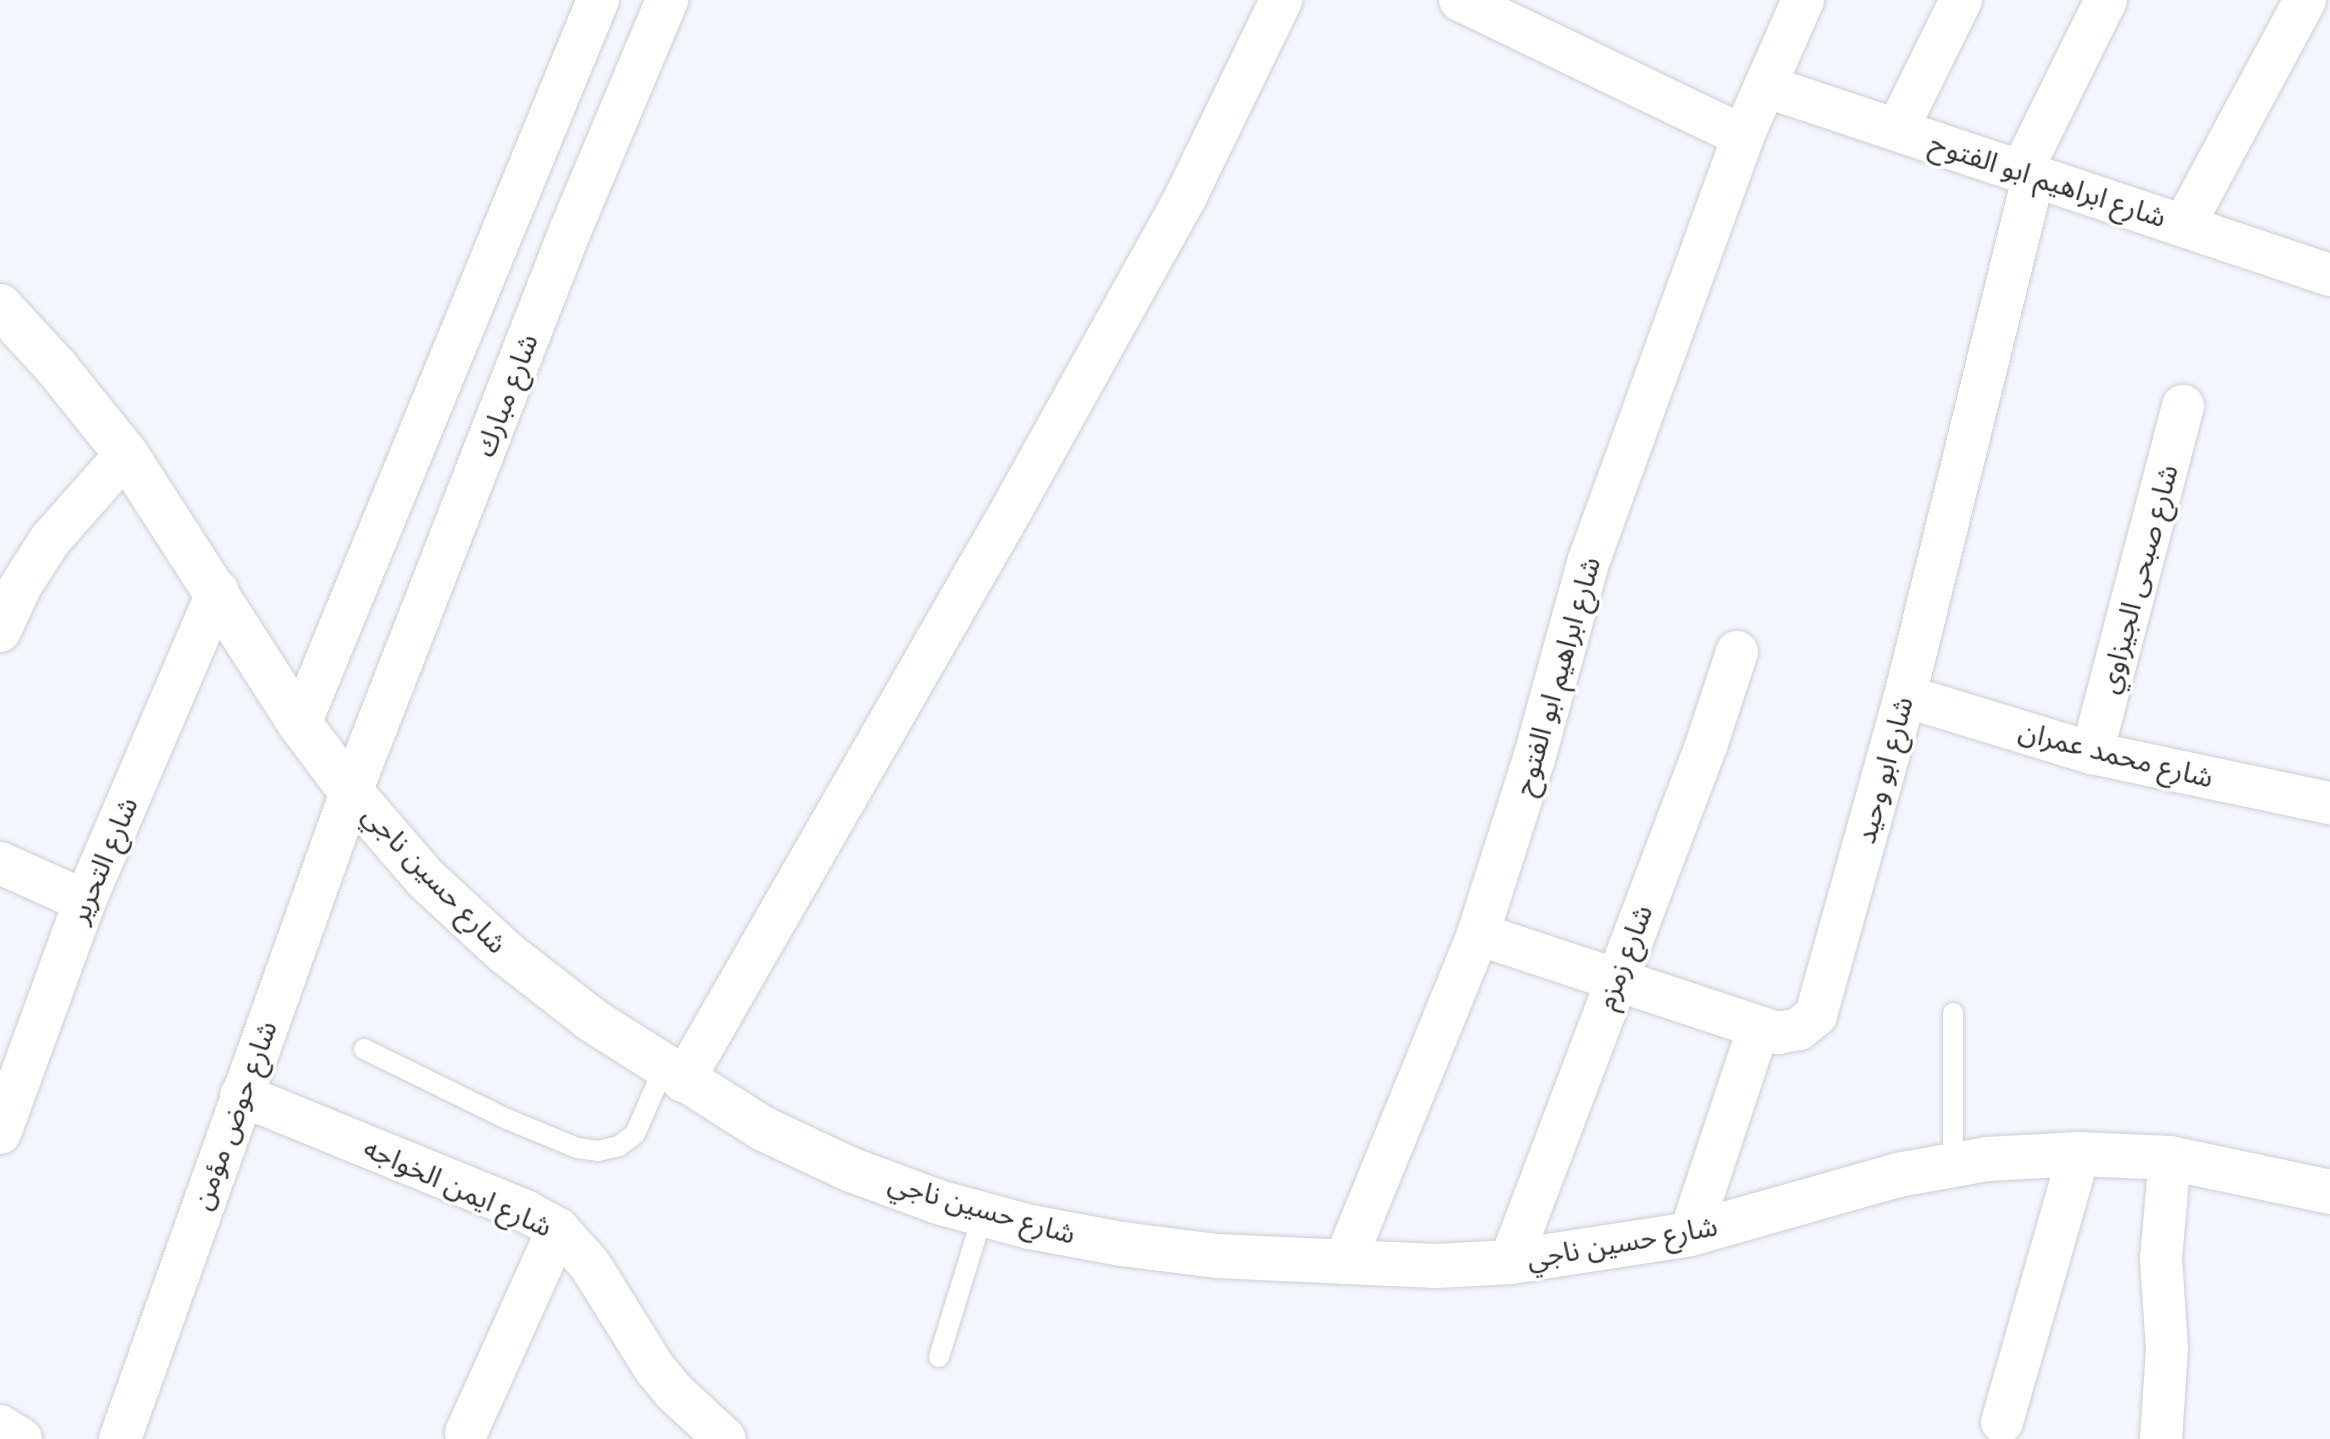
<!DOCTYPE html>
<html>
<head>
<meta charset="utf-8">
<style>
  body { margin:0 }
  #map { position:relative; width:2330px; height:1439px; overflow:hidden; background:#f3f6fc; font-family:"Space Grotesk","Noto Sans Arabic",sans-serif }
  div>[style] { position:absolute }
  .roads { filter:drop-shadow(0 0 2px #cbced3) drop-shadow(0 0 2px #cbced3) }
  .service>* { height:20px; margin:-10px; padding:0 10px; transform-origin:10px; border-radius:10px; background:#fff }
  .minor>* { height:42px; margin:-21px; padding:0 21px; transform-origin:21px; border-radius:21px; background:#fff }
  .tertiary>* { height:44px; margin:-22px; padding:0 22px; transform-origin:22px; border-radius:22px; background:#fff }
  span { translate:-50% -50%; white-space:nowrap; text-align:center; line-height:1.15; -webkit-text-stroke:7px #fff; paint-order:stroke }
  .street-label { font-size:28px; color:#2e2f31 }
</style>
</head>
<body>
<div id="map">
  <div class="roads">
    <div class="service">
      <div style="left:1953px;top:1013px;width:152px;rotate:90deg"></div>
      <div style="left:364px;top:1049px;width:159px;rotate:26.1deg"></div>
      <div style="left:507px;top:1119px;width:76px;rotate:22.5deg"></div>
      <div style="left:577px;top:1148px;width:21px;rotate:8deg"></div>
      <div style="left:598px;top:1151px;width:22px;rotate:-13deg"></div>
      <div style="left:619px;top:1146px;width:20px;rotate:-37deg"></div>
      <div style="left:635px;top:1134px;width:72px;rotate:-66.3deg"></div>
      <div style="left:939px;top:1357px;width:150px;rotate:-72.9deg"></div>
    </div>
    <div class="minor">
      <div style="left:1460px;top:0;width:314px;rotate:25.7deg"></div>
      <div style="left:1765px;top:86px;width:596px;rotate:18.5deg"></div>
      <div style="left:1897px;top:130px;width:145px;rotate:-63.8deg"></div>
      <div style="left:2022px;top:170px;width:190px;rotate:-63.7deg"></div>
      <div style="left:2184px;top:225px;width:255px;rotate:-61.7deg"></div>
      <div style="left:0;top:631px;width:48px;rotate:-65.6deg"></div>
      <div style="left:20px;top:587px;width:56px;rotate:-57.4deg"></div>
      <div style="left:50px;top:540px;width:115px;rotate:-48.5deg"></div>
      <div style="left:1905px;top:696px;width:195px;rotate:17deg"></div>
      <div style="left:2092px;top:753px;width:243px;rotate:11.9deg"></div>
      <div style="left:300px;top:724px;width:783px;rotate:-67.63deg"></div>
      <div style="left:2092px;top:753px;width:359px;rotate:-75.3deg"></div>
      <div style="left:0;top:863px;width:93px;rotate:24.1deg"></div>
      <div style="left:1478px;top:934px;width:316px;rotate:18.3deg"></div>
      <div style="left:1778px;top:1033px;width:21px;rotate:-11deg"></div>
      <div style="left:1799px;top:1029px;width:22px;rotate:-39deg"></div>
      <div style="left:1816px;top:1015px;width:331px;rotate:-74.4deg"></div>
      <div style="left:1905px;top:696px;width:538px;rotate:-76.12deg"></div>
      <div style="left:683px;top:1081px;width:660px;rotate:-60.09deg"></div>
      <div style="left:1012px;top:509px;width:358px;rotate:-60.9deg"></div>
      <div style="left:1186px;top:196px;width:218px;rotate:-64.1deg"></div>
      <div style="left:241px;top:1095px;width:309px;rotate:22.2deg"></div>
      <div style="left:527px;top:1212px;width:35px;rotate:29deg"></div>
      <div style="left:558px;top:1229px;width:48px;rotate:48.4deg"></div>
      <div style="left:590px;top:1265px;width:123px;rotate:58deg"></div>
      <div style="left:655px;top:1369px;width:30px;rotate:50deg"></div>
      <div style="left:674px;top:1392px;width:69px;rotate:42.7deg"></div>
      <div style="left:0;top:1133px;width:247px;rotate:-69.9deg"></div>
      <div style="left:85px;top:901px;width:337px;rotate:-66.8deg"></div>
      <div style="left:1690px;top:1234px;width:218px;rotate:-71.6deg"></div>
      <div style="left:1510px;top:1262px;width:555px;rotate:-69.21deg"></div>
      <div style="left:1707px;top:743px;width:96px;rotate:-71.8deg"></div>
      <div style="left:1344px;top:1263px;width:355px;rotate:-67.8deg"></div>
      <div style="left:1478px;top:934px;width:184px;rotate:-72.3deg"></div>
      <div style="left:1534px;top:759px;width:206px;rotate:-74.6deg"></div>
      <div style="left:1589px;top:560px;width:451px;rotate:-70deg"></div>
      <div style="left:1743px;top:136px;width:149px;rotate:-66.2deg"></div>
      <div style="left:2002px;top:1422px;width:279px;rotate:-74deg"></div>
      <div style="left:0;top:1426px;width:25px;rotate:32deg"></div>
      <div style="left:466px;top:1433px;width:224px;rotate:-65.7deg"></div>
      <div style="left:120px;top:1439px;width:687px;rotate:-70.35deg"></div>
      <div style="left:351px;top:792px;width:602px;rotate:-68.68deg"></div>
      <div style="left:570px;top:231px;width:251px;rotate:-67.2deg"></div>
      <div style="left:2161px;top:1439px;width:90px;rotate:-86.2deg"></div>
      <div style="left:2167px;top:1349px;width:91px;rotate:-93.8deg"></div>
      <div style="left:2161px;top:1258px;width:100px;rotate:-84.9deg"></div>
    </div>
    <div class="tertiary">
      <div style="left:0;top:306px;width:83px;rotate:47.4deg"></div>
      <div style="left:56px;top:367px;width:112px;rotate:51.2deg"></div>
      <div style="left:126px;top:454px;width:321px;rotate:57.2deg"></div>
      <div style="left:300px;top:724px;width:85px;rotate:53.1deg"></div>
      <div style="left:351px;top:792px;width:113px;rotate:49.3deg"></div>
      <div style="left:425px;top:878px;width:110px;rotate:42.8deg"></div>
      <div style="left:506px;top:953px;width:109px;rotate:37.9deg"></div>
      <div style="left:592px;top:1020px;width:204px;rotate:32.4deg"></div>
      <div style="left:764px;top:1129px;width:94px;rotate:25.2deg"></div>
      <div style="left:849px;top:1169px;width:95px;rotate:20.3deg"></div>
      <div style="left:938px;top:1202px;width:95px;rotate:15.2deg"></div>
      <div style="left:1030px;top:1227px;width:94px;rotate:10.5deg"></div>
      <div style="left:1122px;top:1244px;width:96px;rotate:7.2deg"></div>
      <div style="left:1217px;top:1256px;width:219px;rotate:2.6deg"></div>
      <div style="left:1436px;top:1266px;width:74px;rotate:-3.1deg"></div>
      <div style="left:1510px;top:1262px;width:182px;rotate:-8.8deg"></div>
      <div style="left:1690px;top:1234px;width:216px;rotate:-15.8deg"></div>
      <div style="left:1898px;top:1175px;width:90px;rotate:-10.2deg"></div>
      <div style="left:1987px;top:1159px;width:92px;rotate:-3.1deg"></div>
      <div style="left:2079px;top:1154px;width:91px;rotate:2.5deg"></div>
      <div style="left:2170px;top:1158px;width:164px;rotate:12deg"></div>
    </div>
  </div>
  <div class="street-label">
    <span style="left:2048px;top:180px;rotate:18deg">شارع ابراهيم ابو الفتوح</span>
    <span style="left:506px;top:395px;rotate:-69deg">شارع مبارك</span>
    <span style="left:2138px;top:579px;rotate:-75deg">شارع صبحى الجيزاوي</span>
    <span style="left:1557px;top:676px;rotate:-74deg">شارع ابراهيم ابو الفتوح</span>
    <span style="left:2116px;top:754px;rotate:14deg">شارع محمد عمران</span>
    <span style="left:1884px;top:770px;rotate:-75deg">شارع ابو وحيد</span>
    <span style="left:103px;top:860px;rotate:-67deg">شارع التحرير</span>
    <span style="left:435px;top:879px;rotate:46deg">شارع حسين ناجي</span>
    <span style="left:1624px;top:957px;rotate:-69deg">شارع زمزم</span>
    <span style="left:234px;top:1115px;rotate:-70deg">شارع حوض مؤمن</span>
    <span style="left:458px;top:1187px;rotate:24deg">شارع ايمن الخواجه</span>
    <span style="left:982px;top:1208px;rotate:16deg">شارع حسين ناجي</span>
    <span style="left:1622px;top:1242px;rotate:-10deg">شارع حسين ناجي</span>
  </div>
</div>
</body>
</html>
